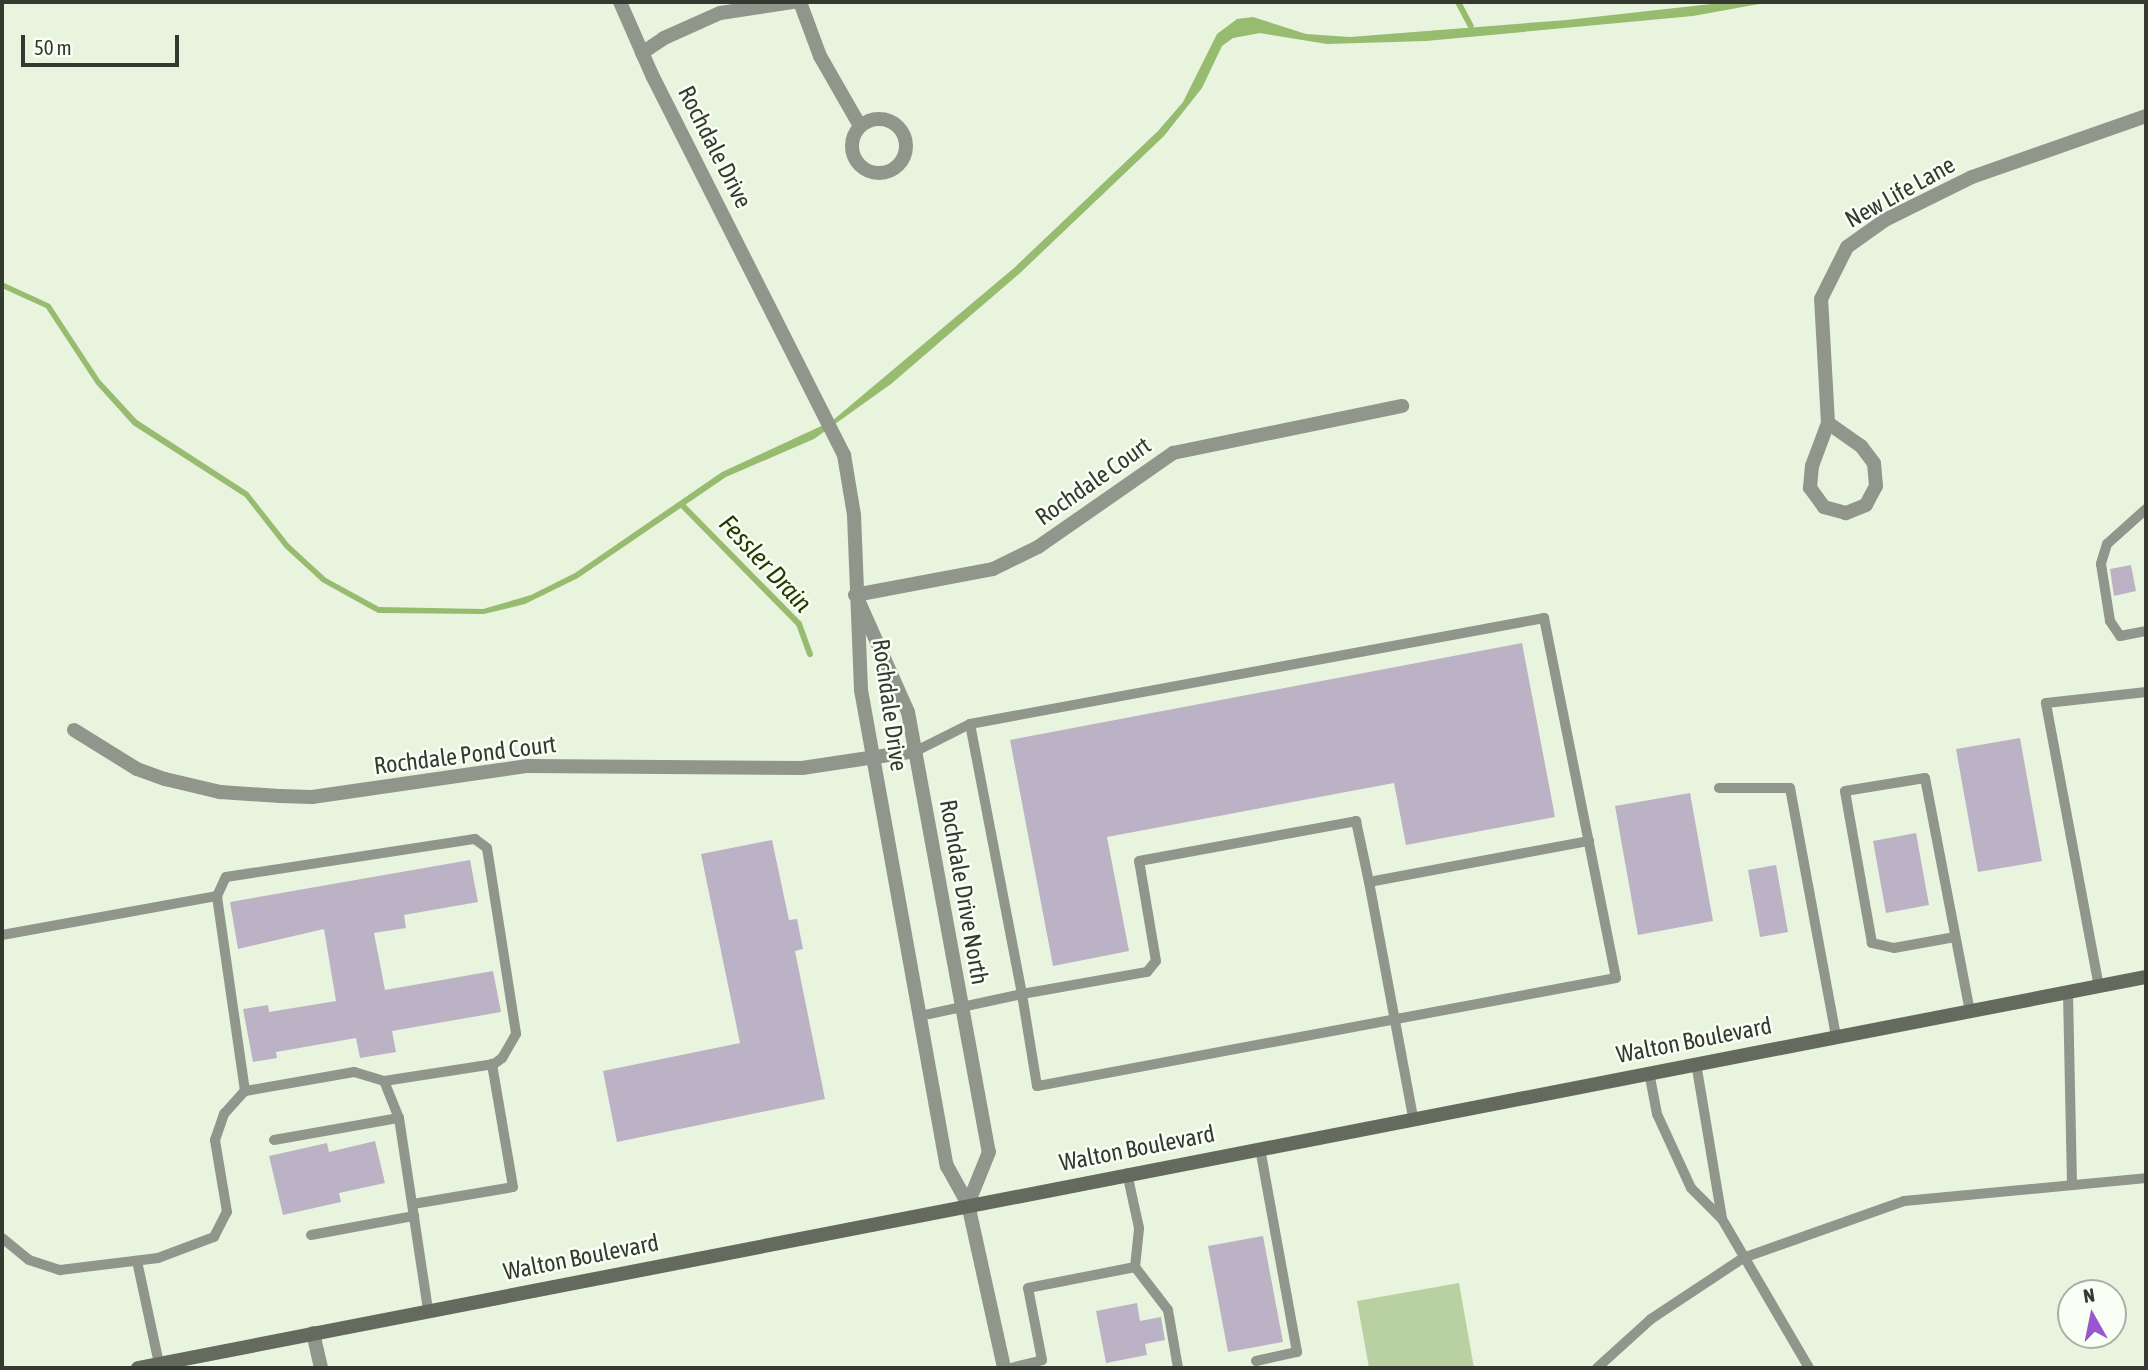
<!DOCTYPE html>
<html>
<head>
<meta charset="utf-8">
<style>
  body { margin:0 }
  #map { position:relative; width:2148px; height:1370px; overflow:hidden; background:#e9f4df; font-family:"Asap Condensed",sans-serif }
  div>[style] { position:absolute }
  .green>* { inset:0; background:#b8d0a2 }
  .water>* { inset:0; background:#97bc70 }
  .stream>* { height:6px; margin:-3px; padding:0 3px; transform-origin:3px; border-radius:3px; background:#97bc70 }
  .building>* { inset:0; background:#bcb2c6 }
  .lane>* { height:10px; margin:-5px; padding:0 5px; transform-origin:5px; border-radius:5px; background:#91968d }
  .street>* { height:14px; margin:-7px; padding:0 7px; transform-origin:7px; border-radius:7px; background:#91968d }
  .street>.ring { margin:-7px; padding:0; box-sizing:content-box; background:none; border:14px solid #91968d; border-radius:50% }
  .secondary>* { height:14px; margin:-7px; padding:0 7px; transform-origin:7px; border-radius:7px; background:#646b5e }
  span { translate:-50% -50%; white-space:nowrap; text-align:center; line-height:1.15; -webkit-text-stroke:5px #fafff6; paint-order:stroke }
  .street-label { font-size:24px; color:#353a31 }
  .water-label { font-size:26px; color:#243b02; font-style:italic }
  .frame { position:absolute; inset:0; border:4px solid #353a31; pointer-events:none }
  .north { position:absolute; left:2057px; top:1279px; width:70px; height:70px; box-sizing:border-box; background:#fafff6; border:2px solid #abb0a7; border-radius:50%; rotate:351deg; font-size:19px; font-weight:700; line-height:28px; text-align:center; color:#353a31 }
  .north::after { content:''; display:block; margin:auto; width:24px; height:32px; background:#9857cc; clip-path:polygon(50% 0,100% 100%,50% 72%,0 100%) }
  .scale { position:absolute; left:21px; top:35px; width:158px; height:32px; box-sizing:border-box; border:4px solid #353a31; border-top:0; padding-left:9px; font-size:21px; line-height:24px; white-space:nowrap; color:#353a31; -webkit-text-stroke:5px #fafff6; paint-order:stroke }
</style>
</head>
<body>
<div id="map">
  <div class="green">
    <div style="clip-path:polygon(1459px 1283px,1474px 1368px,1369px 1368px,1357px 1301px)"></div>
  </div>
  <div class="water">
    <div style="clip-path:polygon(1729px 2px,1770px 2px,1693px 16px,1426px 41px,1327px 44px,1260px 33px,1233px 38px,1222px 46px,1202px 88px,1164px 136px,1019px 274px,891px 384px,814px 439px,726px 477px,578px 578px,525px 604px,484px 614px,378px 613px,322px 582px,285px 548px,245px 497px,133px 425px,96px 384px,46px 308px,2px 288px,2px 282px,50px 304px,100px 380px,137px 420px,248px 492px,289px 544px,326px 578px,379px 607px,483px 609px,531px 595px,575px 573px,722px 472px,832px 421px,1014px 268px,1158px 131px,1183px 102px,1217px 34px,1237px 19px,1253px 17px,1306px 34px,1350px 37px,1567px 20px)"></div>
  </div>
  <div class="stream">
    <div style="left:1458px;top:2px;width:27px;rotate:62deg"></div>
    <div style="left:684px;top:507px;width:164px;rotate:45.5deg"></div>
    <div style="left:799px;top:624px;width:32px;rotate:70deg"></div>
  </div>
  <div class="building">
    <div style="clip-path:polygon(2131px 565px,2136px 591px,2114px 596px,2110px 569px)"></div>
    <div style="clip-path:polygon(1522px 643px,1555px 817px,1406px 845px,1394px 783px,1107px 837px,1129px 951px,1053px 966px,1010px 740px)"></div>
    <div style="clip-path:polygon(2020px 738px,2042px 861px,1978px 872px,1956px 749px)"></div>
    <div style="clip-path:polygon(1690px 793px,1713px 921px,1638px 935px,1615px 806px)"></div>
    <div style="clip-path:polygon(1916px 833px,1929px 905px,1886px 913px,1873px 841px)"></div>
    <div style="clip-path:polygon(772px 840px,789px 920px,797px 919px,803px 949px,795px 951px,825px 1099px,617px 1142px,603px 1071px,740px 1043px,701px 854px)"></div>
    <div style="clip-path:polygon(470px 860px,478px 902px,404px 915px,406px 928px,374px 933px,385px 990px,493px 971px,501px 1012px,392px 1031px,396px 1052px,360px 1058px,356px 1038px,276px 1052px,277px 1058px,253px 1062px,243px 1009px,268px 1005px,269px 1012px,336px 1001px,324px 929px,238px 949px,230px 902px)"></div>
    <div style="clip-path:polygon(1776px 865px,1788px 932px,1760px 937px,1748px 870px)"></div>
    <div style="clip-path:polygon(375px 1141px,385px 1183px,339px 1193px,341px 1202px,283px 1215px,269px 1156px,327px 1143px,329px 1152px)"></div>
    <div style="clip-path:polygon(1263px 1236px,1283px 1342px,1228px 1352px,1208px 1246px)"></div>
    <div style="clip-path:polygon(1137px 1303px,1140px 1321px,1161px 1317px,1165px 1340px,1145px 1344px,1147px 1355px,1106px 1363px,1096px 1311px)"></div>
  </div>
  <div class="lane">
    <div style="left:2146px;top:509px;width:52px;rotate:138.1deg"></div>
    <div style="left:2107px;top:544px;width:21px;rotate:107deg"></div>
    <div style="left:2101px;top:564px;width:58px;rotate:81deg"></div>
    <div style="left:2110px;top:621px;width:18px;rotate:56deg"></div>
    <div style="left:2120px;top:636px;width:26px;rotate:-11deg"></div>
    <div style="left:970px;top:724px;width:275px;rotate:79.1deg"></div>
    <div style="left:1022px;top:994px;width:127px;rotate:-10deg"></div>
    <div style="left:1147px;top:972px;width:14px;rotate:-51deg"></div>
    <div style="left:1156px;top:961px;width:101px;rotate:-99.6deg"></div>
    <div style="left:1139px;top:861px;width:221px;rotate:-10.4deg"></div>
    <div style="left:1356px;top:821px;width:62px;rotate:78deg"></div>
    <div style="left:1369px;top:882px;width:224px;rotate:-10.6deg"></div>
    <div style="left:916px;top:751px;width:60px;rotate:-26.6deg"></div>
    <div style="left:970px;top:724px;width:584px;rotate:-10.46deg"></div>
    <div style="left:1544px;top:618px;width:367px;rotate:78.7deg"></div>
    <div style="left:1616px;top:978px;width:589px;rotate:169.43deg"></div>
    <div style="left:1037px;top:1086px;width:93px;rotate:-99.3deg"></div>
    <div style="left:1022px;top:994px;width:104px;rotate:167.8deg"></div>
    <div style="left:1719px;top:788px;width:71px"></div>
    <div style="left:1790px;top:788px;width:252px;rotate:79.5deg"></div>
    <div style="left:475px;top:839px;width:15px;rotate:37deg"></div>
    <div style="left:487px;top:848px;width:188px;rotate:81.1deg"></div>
    <div style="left:516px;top:1034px;width:28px;rotate:120deg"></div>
    <div style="left:502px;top:1058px;width:10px;rotate:143deg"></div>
    <div style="left:494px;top:1064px;width:111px;rotate:171.2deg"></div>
    <div style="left:384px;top:1081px;width:31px;rotate:-163deg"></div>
    <div style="left:354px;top:1072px;width:111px;rotate:170.1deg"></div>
    <div style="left:245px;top:1091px;width:197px;rotate:-98.2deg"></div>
    <div style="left:217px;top:896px;width:21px;rotate:-65deg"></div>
    <div style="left:226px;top:877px;width:252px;rotate:-8.7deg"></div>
    <div style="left:1369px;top:882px;width:240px;rotate:79.4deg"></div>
    <div style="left:2px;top:935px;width:219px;rotate:-10.3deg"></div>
    <div style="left:1955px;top:937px;width:62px;rotate:169.8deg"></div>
    <div style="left:1894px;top:948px;width:23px;rotate:-167deg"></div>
    <div style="left:1872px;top:943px;width:154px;rotate:-100.1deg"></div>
    <div style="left:1845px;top:791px;width:81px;rotate:-9.2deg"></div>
    <div style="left:1925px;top:778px;width:237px;rotate:79.1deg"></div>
    <div style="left:2099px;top:987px;width:289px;rotate:-100.6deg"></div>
    <div style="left:2046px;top:703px;width:101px;rotate:-6.3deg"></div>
    <div style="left:2068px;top:993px;width:192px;rotate:88.8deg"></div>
    <div style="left:1696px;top:1063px;width:158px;rotate:80.5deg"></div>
    <div style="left:1649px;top:1072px;width:43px;rotate:79.2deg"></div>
    <div style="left:1657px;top:1114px;width:81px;rotate:65.3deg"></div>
    <div style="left:1691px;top:1188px;width:44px;rotate:45deg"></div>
    <div style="left:1722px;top:1219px;width:173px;rotate:59.7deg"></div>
    <div style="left:384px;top:1081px;width:40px;rotate:68deg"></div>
    <div style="left:399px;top:1118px;width:194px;rotate:81.4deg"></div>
    <div style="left:274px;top:1140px;width:127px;rotate:-10deg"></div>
    <div style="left:413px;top:1204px;width:101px;rotate:-9.6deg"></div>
    <div style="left:513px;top:1187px;width:125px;rotate:-99.7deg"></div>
    <div style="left:311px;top:1235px;width:105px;rotate:-10.5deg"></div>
    <div style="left:2px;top:1238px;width:35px;rotate:39deg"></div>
    <div style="left:29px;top:1260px;width:33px;rotate:18deg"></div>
    <div style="left:60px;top:1270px;width:99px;rotate:-7deg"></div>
    <div style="left:158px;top:1258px;width:60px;rotate:-20.6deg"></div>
    <div style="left:214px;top:1237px;width:28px;rotate:-63deg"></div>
    <div style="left:227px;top:1212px;width:73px;rotate:-99.5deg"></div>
    <div style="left:215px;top:1140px;width:28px;rotate:-71deg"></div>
    <div style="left:224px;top:1114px;width:31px;rotate:-48deg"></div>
    <div style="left:137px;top:1261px;width:105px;rotate:77.9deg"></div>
    <div style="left:1135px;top:1267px;width:54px;rotate:52.5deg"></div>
    <div style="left:1168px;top:1310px;width:59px;rotate:80.2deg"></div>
    <div style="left:1256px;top:1361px;width:42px;rotate:-12.4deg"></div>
    <div style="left:1297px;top:1352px;width:207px;rotate:-100.3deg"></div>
    <div style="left:1011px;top:1368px;width:32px;rotate:-14deg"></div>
    <div style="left:1042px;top:1360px;width:73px;rotate:-101deg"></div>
    <div style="left:1028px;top:1288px;width:109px;rotate:-11.1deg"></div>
    <div style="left:1135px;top:1267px;width:39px;rotate:-84deg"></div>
    <div style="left:1139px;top:1228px;width:56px;rotate:-102.3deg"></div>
    <div style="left:1597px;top:1368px;width:73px;rotate:-42.2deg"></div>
    <div style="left:1651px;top:1319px;width:110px;rotate:-33.5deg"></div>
    <div style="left:1743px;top:1258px;width:171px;rotate:-19.5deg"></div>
    <div style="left:1904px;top:1201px;width:243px;rotate:-5.4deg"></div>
  </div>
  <div class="street">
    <div style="left:620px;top:2px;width:82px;rotate:66.3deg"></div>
    <div style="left:653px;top:77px;width:424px;rotate:63.2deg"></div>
    <div style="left:844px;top:455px;width:61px;rotate:80.5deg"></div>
    <div style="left:854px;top:515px;width:175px;rotate:87.7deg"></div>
    <div style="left:861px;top:690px;width:484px;rotate:79.8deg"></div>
    <div style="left:947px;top:1166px;width:43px;rotate:61.1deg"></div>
    <div style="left:968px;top:1204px;width:168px;rotate:77.6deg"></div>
    <div style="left:800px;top:2px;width:58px;rotate:69.7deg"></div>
    <div style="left:820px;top:56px;width:78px;rotate:60.2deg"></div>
    <div style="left:642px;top:53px;width:27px;rotate:-34deg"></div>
    <div style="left:664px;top:38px;width:61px;rotate:-24.1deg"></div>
    <div style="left:720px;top:13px;width:75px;rotate:-8.5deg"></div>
    <div class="ring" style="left:852px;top:119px;width:40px;height:40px"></div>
    <div style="left:1828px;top:423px;width:40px;rotate:34.9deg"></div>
    <div style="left:1861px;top:446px;width:21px;rotate:53deg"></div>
    <div style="left:1874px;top:463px;width:23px;rotate:85deg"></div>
    <div style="left:1876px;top:486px;width:21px;rotate:118deg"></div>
    <div style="left:1866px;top:505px;width:22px;rotate:158deg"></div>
    <div style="left:1846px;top:513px;width:23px;rotate:-165deg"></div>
    <div style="left:1824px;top:507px;width:24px;rotate:-126deg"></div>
    <div style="left:1810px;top:488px;width:22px;rotate:-85deg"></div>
    <div style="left:1812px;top:466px;width:46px;rotate:-69.6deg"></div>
    <div style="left:1828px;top:423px;width:124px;rotate:-93.2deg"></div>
    <div style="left:1821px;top:299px;width:58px;rotate:-63.4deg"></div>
    <div style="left:1847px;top:247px;width:47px;rotate:-35.4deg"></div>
    <div style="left:1885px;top:220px;width:97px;rotate:-26.3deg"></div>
    <div style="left:1972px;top:177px;width:184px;rotate:-19.3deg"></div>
    <div style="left:855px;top:595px;width:140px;rotate:-10.7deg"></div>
    <div style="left:993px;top:569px;width:50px;rotate:-26.1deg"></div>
    <div style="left:1038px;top:547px;width:165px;rotate:-34.8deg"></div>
    <div style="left:1173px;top:453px;width:234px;rotate:-11.6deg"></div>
    <div style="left:859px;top:602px;width:120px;rotate:66deg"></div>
    <div style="left:908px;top:712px;width:447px;rotate:79.6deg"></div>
    <div style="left:989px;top:1152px;width:56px;rotate:112deg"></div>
    <div style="left:74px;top:730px;width:74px;rotate:31.8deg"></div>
    <div style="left:137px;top:769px;width:30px;rotate:20deg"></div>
    <div style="left:165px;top:779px;width:57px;rotate:13.3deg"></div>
    <div style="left:220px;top:792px;width:60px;rotate:3.8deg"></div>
    <div style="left:280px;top:796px;width:32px;rotate:2deg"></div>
    <div style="left:312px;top:797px;width:218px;rotate:-8.2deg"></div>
    <div style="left:528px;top:766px;width:274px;rotate:0.4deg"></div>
    <div style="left:802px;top:768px;width:115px;rotate:-8.5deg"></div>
    <div style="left:313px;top:1333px;width:36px;rotate:77deg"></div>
  </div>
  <div class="secondary">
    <div style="left:138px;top:1368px;width:2046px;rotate:-11.02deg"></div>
  </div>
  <div class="street-label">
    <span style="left:715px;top:147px;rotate:63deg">Rochdale Drive</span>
    <span style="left:1900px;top:192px;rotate:-29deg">New Life Lane</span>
    <span style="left:1093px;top:481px;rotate:-35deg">Rochdale Court</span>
    <span style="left:890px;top:705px;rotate:82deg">Rochdale Drive</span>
    <span style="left:465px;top:755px;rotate:-7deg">Rochdale Pond Court</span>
    <span style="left:964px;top:892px;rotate:80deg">Rochdale Drive North</span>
    <span style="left:1694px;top:1040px;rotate:-11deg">Walton Boulevard</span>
    <span style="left:1137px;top:1148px;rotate:-11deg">Walton Boulevard</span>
    <span style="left:581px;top:1257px;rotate:-11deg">Walton Boulevard</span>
  </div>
  <div class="water-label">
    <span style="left:765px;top:564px;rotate:47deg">Fessler Drain</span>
  </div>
  <div class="frame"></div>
  <div class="north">N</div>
  <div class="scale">50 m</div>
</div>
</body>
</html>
